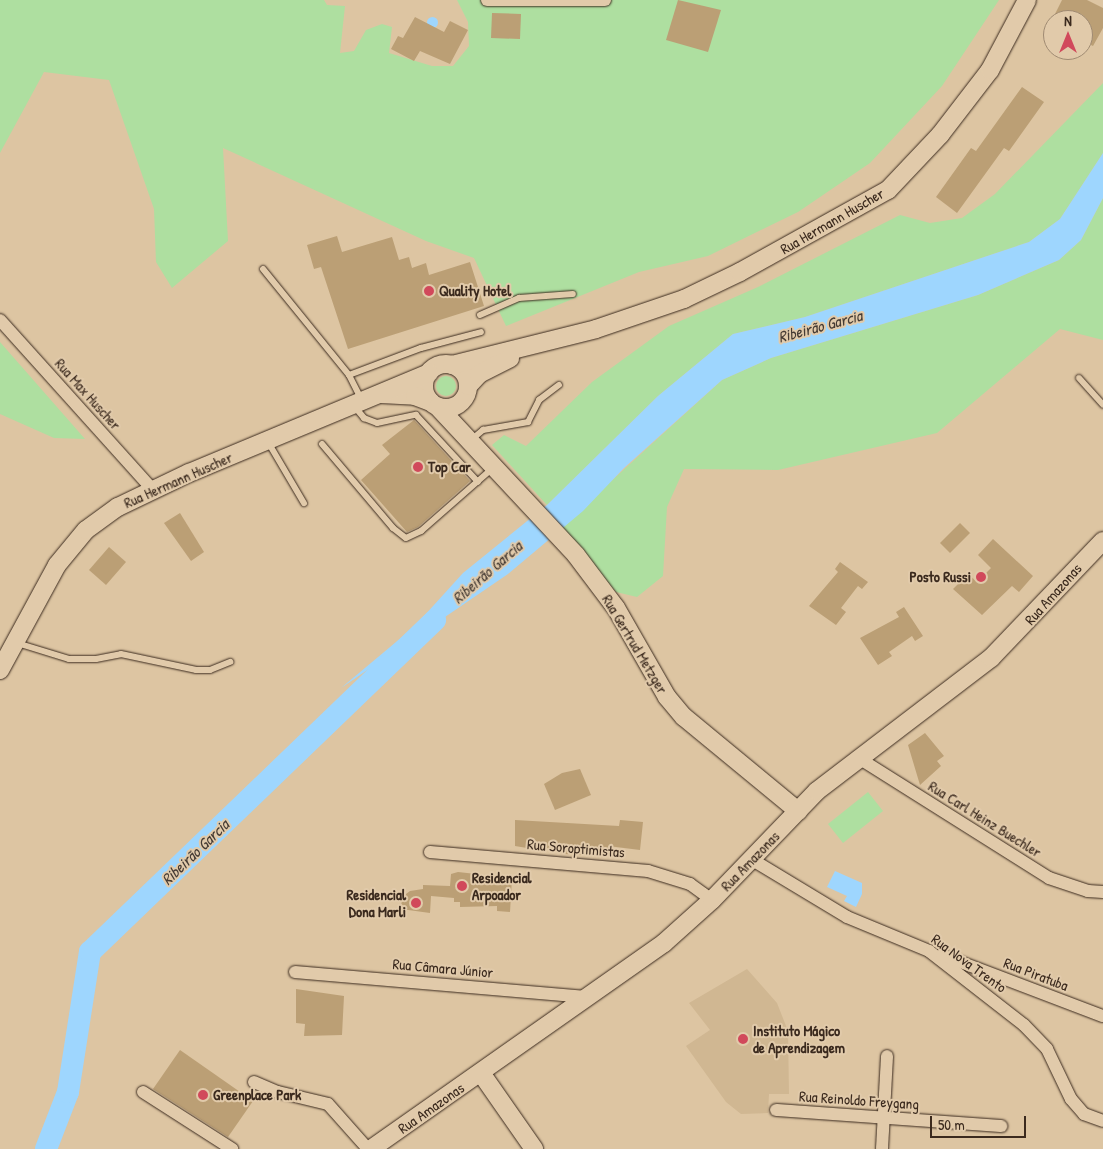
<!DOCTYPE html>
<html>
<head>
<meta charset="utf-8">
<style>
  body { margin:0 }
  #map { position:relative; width:1103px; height:1149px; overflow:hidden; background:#ddc5a2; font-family:"Patrick Hand",sans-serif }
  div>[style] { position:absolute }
  .built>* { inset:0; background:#d0b792 }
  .green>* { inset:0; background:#aedfa0 }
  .round { border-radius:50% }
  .water>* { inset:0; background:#9ed6fe }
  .river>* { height:22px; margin:-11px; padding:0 11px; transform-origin:11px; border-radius:11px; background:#9ed6fe }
  .building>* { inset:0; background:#bb9f75 }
  .roads { filter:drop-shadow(0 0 1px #3b2a1e) drop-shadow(0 0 1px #3b2a1e) }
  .lane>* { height:6px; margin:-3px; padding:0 3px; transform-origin:3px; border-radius:3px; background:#e1caaa }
  .street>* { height:12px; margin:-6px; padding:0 6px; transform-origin:6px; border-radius:6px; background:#e1caaa }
  .secondary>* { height:18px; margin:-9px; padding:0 9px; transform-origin:9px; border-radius:9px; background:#e1caaa }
  .secondary>.ring { margin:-9px; padding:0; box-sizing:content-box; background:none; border:18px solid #e1caaa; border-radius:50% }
  .dots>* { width:14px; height:14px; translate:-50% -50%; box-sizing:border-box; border:2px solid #e1caaa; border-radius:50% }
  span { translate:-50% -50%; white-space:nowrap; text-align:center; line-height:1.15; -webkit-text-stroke:4px #e1caaa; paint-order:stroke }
  .street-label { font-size:15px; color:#3b2a1e }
  .poi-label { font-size:15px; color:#3b2a1e; font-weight:700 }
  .left { translate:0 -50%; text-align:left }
  .right { translate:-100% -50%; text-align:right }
  .water-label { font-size:16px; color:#453b34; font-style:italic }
  .north { position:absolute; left:1043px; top:10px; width:50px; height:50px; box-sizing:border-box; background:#e1caaa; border:1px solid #9f8a72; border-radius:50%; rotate:0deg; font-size:14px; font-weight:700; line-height:20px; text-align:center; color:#3b2a1e }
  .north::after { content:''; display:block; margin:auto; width:18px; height:22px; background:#d1495b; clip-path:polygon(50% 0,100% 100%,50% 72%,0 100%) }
  .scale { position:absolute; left:930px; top:1116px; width:96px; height:22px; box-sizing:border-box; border:2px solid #3b2a1e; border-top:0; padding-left:6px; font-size:15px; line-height:18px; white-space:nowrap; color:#3b2a1e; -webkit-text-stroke:4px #e1caaa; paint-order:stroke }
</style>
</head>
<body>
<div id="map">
  <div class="built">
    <div style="clip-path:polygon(747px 969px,777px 1003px,788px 1031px,789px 1094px,769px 1094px,768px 1113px,741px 1114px,726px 1102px,686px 1046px,710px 1030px,689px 1003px)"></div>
  </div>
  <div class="green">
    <div style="clip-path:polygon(0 0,324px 0,327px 5px,345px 6px,340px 53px,354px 51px,366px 30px,382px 24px,392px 27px,389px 53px,432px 66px,453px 66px,469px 46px,468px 22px,457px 0,999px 0,942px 86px,870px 163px,798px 212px,708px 256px,639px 272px,506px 326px,474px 258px,426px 241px,223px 148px,228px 241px,172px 288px,156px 262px,154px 209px,109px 80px,44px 72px,0 153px)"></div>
    <div style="clip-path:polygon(1103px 83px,1103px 153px,1060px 219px,1029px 242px,805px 317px,733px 334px,658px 396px,547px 505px,492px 445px,504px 435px,526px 446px,592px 382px,669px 326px,758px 287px,900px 215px,930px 223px,962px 218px,995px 194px)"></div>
    <div style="clip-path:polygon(1103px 198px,1103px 340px,1060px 329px,937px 433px,778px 470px,684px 469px,667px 507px,663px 576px,637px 597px,616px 592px,561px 527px,722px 380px,771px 358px,978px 295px,1059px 260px,1081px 240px)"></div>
    <div style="clip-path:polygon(0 342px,85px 439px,54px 438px,0 414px)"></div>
    <div class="round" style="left:436px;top:376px;width:20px;height:20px"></div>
    <div style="clip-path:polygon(868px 792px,883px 811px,843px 843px,828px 824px)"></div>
  </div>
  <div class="water">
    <div class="round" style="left:426.5px;top:16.5px;width:11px;height:11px"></div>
    <div style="clip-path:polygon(1103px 153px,1103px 198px,1081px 240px,1059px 260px,978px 295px,771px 358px,722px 380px,624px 468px,583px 511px,508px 574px,341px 688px,414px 627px,463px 573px,547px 505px,658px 396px,733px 334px,805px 317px,1029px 242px,1060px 219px)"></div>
    <div style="clip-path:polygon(835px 871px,862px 883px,862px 894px,856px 907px,844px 901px,847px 896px,827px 887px)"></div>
  </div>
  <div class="river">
    <div style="left:46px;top:1149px;width:61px;rotate:-68.9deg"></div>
    <div style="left:68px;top:1092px;width:142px;rotate:-81.1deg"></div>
    <div style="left:90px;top:952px;width:479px;rotate:-43.9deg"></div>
  </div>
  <div class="building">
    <div style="clip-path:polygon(678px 0,721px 10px,708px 52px,666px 40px)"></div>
    <div style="clip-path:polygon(1062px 0,1087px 0,1103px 8px,1103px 28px,1093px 46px,1083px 41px,1083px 20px,1052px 20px)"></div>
    <div style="clip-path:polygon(492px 13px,521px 14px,520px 39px,491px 38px)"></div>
    <div style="clip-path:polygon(415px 17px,444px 32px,450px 21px,468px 30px,450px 64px,420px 51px,414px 61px,391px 49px,398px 36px,403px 38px)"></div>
    <div style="clip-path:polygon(1022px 87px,1044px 102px,1009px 151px,1004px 148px,957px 213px,936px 197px,971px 148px,976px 151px)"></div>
    <div style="clip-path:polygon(337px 236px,342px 252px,392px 237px,399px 260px,409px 257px,412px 268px,426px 263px,429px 275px,470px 262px,484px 306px,348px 349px,321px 267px,314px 269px,307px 245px)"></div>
    <div style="clip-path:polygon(414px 420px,470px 481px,418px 527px,407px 532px,361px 480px,390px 454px,382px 445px)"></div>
    <div style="clip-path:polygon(180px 513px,204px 552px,191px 561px,164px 523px)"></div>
    <div style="clip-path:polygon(960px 523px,970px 533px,950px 553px,940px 543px)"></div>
    <div style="clip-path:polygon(993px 539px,1033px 576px,1019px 592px,1012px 586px,982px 615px,953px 589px,968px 574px,977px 582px,991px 568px,978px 555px)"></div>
    <div style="clip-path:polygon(109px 547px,126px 562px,106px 585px,89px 570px)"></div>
    <div style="clip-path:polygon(840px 562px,868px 582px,862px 589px,858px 586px,841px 608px,846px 612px,836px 625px,809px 606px,838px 572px,835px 569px)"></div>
    <div style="clip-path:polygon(904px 607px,923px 636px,915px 641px,912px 636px,889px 652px,892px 656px,878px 665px,860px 638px,899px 617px,896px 612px)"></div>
    <div style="clip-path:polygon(925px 733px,944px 756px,937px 761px,941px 766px,920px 785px,908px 745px)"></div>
    <div style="clip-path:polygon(580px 769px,591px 795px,555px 810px,544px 784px,562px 773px)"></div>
    <div style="clip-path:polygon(515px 820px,619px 826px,620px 820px,643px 822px,640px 850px,608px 846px,608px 856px,584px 855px,565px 854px,566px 847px,533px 849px,515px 846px)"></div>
    <div style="clip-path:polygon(458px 872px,512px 878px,510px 912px,497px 911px,497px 906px,460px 907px,460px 902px,454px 902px,454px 898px,431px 896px,430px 913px,401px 909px,402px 897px,410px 891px,423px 889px,423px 885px,450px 886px,451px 874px)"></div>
    <div style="clip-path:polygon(296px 989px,344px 996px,342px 1035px,304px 1036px,305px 1024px,296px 1023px)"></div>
    <div style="clip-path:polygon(180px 1050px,253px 1101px,228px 1137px,153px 1089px)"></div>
  </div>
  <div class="roads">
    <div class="lane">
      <div style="left:263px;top:269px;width:136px;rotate:50.9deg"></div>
      <div style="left:349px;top:375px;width:27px;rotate:63deg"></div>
      <div style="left:480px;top:315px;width:43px;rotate:-23.6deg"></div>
      <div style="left:519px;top:298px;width:54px;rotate:-4.2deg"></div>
      <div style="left:349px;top:375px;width:77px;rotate:-20.6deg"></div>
      <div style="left:421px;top:348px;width:62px;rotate:-14.9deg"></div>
      <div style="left:1079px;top:378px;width:36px;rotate:48deg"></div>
      <div style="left:354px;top:406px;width:16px;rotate:50deg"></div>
      <div style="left:364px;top:418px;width:14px;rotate:21deg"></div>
      <div style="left:377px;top:423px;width:40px;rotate:-12deg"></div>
      <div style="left:416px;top:415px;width:91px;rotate:47.2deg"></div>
      <div style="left:471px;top:440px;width:16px;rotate:-40deg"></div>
      <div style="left:483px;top:430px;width:46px;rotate:-10.1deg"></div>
      <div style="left:528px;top:422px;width:25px;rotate:-63deg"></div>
      <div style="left:539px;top:400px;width:25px;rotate:-37deg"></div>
      <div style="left:268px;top:442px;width:71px;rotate:59.5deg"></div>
      <div style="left:322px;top:444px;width:110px;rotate:49.8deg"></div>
      <div style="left:393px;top:528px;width:16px;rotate:38deg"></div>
      <div style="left:406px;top:538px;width:17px;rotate:-25deg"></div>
      <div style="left:421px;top:531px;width:97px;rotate:-41.2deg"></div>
      <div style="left:17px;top:643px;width:54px;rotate:17.1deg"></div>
      <div style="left:69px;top:659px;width:27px"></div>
      <div style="left:96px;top:659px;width:25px;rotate:-11deg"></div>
      <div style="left:121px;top:654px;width:77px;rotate:12deg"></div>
      <div style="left:196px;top:670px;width:14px"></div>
      <div style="left:210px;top:670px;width:22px;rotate:-22deg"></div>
    </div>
    <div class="street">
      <div style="left:487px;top:0;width:118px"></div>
      <div style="left:0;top:320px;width:227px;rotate:48deg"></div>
      <div style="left:857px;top:757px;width:227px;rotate:32.2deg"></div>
      <div style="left:1049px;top:878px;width:41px;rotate:18.4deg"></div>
      <div style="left:1088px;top:891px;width:15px;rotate:4deg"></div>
      <div style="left:430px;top:852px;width:219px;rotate:5deg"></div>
      <div style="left:648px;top:871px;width:44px;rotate:17.2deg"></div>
      <div style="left:690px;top:884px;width:27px;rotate:36deg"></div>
      <div style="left:751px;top:859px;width:112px;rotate:31.1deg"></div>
      <div style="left:847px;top:917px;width:89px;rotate:22.5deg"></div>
      <div style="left:929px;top:951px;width:120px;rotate:37.9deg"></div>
      <div style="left:1024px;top:1025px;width:33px;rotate:46deg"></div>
      <div style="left:1047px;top:1049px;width:55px;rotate:64.4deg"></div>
      <div style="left:1071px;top:1099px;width:20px;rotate:49deg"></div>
      <div style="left:1084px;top:1114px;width:20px;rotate:20deg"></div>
      <div style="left:942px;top:955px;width:172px;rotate:20.8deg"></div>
      <div style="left:295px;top:972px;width:295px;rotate:4.9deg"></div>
      <div style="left:254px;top:1082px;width:26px;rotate:23deg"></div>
      <div style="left:278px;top:1092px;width:51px;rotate:13.5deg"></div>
      <div style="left:328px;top:1104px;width:60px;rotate:48.4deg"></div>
      <div style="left:143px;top:1092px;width:106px;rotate:32.6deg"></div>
      <div style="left:776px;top:1110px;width:226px;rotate:4.1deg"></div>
      <div style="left:882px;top:1149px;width:93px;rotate:-86.9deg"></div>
    </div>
    <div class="secondary">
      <div class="ring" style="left:424px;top:364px;width:26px;height:26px"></div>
      <div style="left:452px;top:365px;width:148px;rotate:-14deg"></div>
      <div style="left:596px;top:329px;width:93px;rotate:-18.8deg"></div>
      <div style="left:684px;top:299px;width:62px;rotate:-25.7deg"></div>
      <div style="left:740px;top:272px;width:169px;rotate:-29deg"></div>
      <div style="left:888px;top:190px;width:76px;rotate:-46.6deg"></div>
      <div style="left:940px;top:135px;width:82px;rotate:-52.4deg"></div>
      <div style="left:990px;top:70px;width:79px;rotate:-62.1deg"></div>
      <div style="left:468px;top:386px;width:16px;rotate:-47deg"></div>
      <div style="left:479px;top:374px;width:35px;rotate:-27deg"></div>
      <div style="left:381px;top:394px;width:34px;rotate:3deg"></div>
      <div style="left:415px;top:396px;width:17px;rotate:21deg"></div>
      <div style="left:438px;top:407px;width:202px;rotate:47deg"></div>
      <div style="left:576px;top:555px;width:66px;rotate:53deg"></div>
      <div style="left:616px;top:608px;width:103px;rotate:60.2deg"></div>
      <div style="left:667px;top:697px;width:26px;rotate:50deg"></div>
      <div style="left:684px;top:717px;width:148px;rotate:39.5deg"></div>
      <div style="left:0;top:670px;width:119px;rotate:-61.5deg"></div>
      <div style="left:57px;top:565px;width:45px;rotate:-50.4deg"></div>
      <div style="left:86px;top:530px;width:39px;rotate:-36deg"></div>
      <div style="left:118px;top:507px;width:79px;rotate:-25.6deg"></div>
      <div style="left:189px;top:473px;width:260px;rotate:-22.6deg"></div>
      <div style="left:481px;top:1073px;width:93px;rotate:55.1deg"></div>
      <div style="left:371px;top:1149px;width:358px;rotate:-35.1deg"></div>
      <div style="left:664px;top:943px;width:64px;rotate:-41.9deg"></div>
      <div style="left:712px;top:900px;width:151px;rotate:-46.1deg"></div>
      <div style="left:817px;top:791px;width:219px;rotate:-37.4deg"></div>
      <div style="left:991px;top:658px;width:162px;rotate:-46.3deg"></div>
    </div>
  </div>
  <div class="dots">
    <div style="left:429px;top:291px;background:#d1495b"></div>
    <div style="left:418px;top:467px;background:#d1495b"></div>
    <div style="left:981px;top:577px;background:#d1495b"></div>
    <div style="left:462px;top:886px;background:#d1495b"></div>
    <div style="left:416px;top:903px;background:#d1495b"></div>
    <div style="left:743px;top:1039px;background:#d1495b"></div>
    <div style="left:203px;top:1095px;background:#d1495b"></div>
  </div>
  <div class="street-label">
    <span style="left:832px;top:221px;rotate:-30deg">Rua Hermann Huscher</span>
    <span style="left:88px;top:394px;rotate:48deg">Rua Max Huscher</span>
    <span style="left:178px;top:480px;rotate:-24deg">Rua Hermann Huscher</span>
    <span style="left:1053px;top:594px;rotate:-48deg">Rua Amazonas</span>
    <span style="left:635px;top:644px;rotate:59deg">Rua Gertrud Metzger</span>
    <span style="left:985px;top:819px;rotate:32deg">Rua Carl Heinz Buechler</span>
    <span style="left:576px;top:848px;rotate:5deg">Rua Soroptimistas</span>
    <span style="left:750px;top:861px;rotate:-46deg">Rua Amazonas</span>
    <span style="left:969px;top:963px;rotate:36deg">Rua Nova Trento</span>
    <span style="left:443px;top:968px;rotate:5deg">Rua Câmara Júnior</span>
    <span style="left:1036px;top:974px;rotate:21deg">Rua Piratuba</span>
    <span style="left:859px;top:1100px;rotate:4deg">Rua Reinoldo Freygang</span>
    <span style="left:431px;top:1108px;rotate:-35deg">Rua Amazonas</span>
  </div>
  <div class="poi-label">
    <span class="left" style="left:439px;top:291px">Quality Hotel</span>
    <span class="left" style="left:428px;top:467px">Top Car</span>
    <span class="right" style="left:971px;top:577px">Posto Russi</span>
    <span class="left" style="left:472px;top:886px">Residencial<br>Arpoador</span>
    <span class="right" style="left:406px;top:903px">Residencial<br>Dona Marli</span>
    <span class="left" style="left:753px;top:1039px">Instituto Mágico<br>de Aprendizagem</span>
    <span class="left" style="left:213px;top:1095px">Greenplace Park</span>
  </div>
  <div class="water-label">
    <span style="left:820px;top:326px;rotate:-15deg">Ribeirão Garcia</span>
    <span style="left:487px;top:572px;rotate:-41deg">Ribeirão Garcia</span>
    <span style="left:195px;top:852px;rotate:-44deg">Ribeirão Garcia</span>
  </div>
  <div class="north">N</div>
  <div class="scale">50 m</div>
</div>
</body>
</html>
